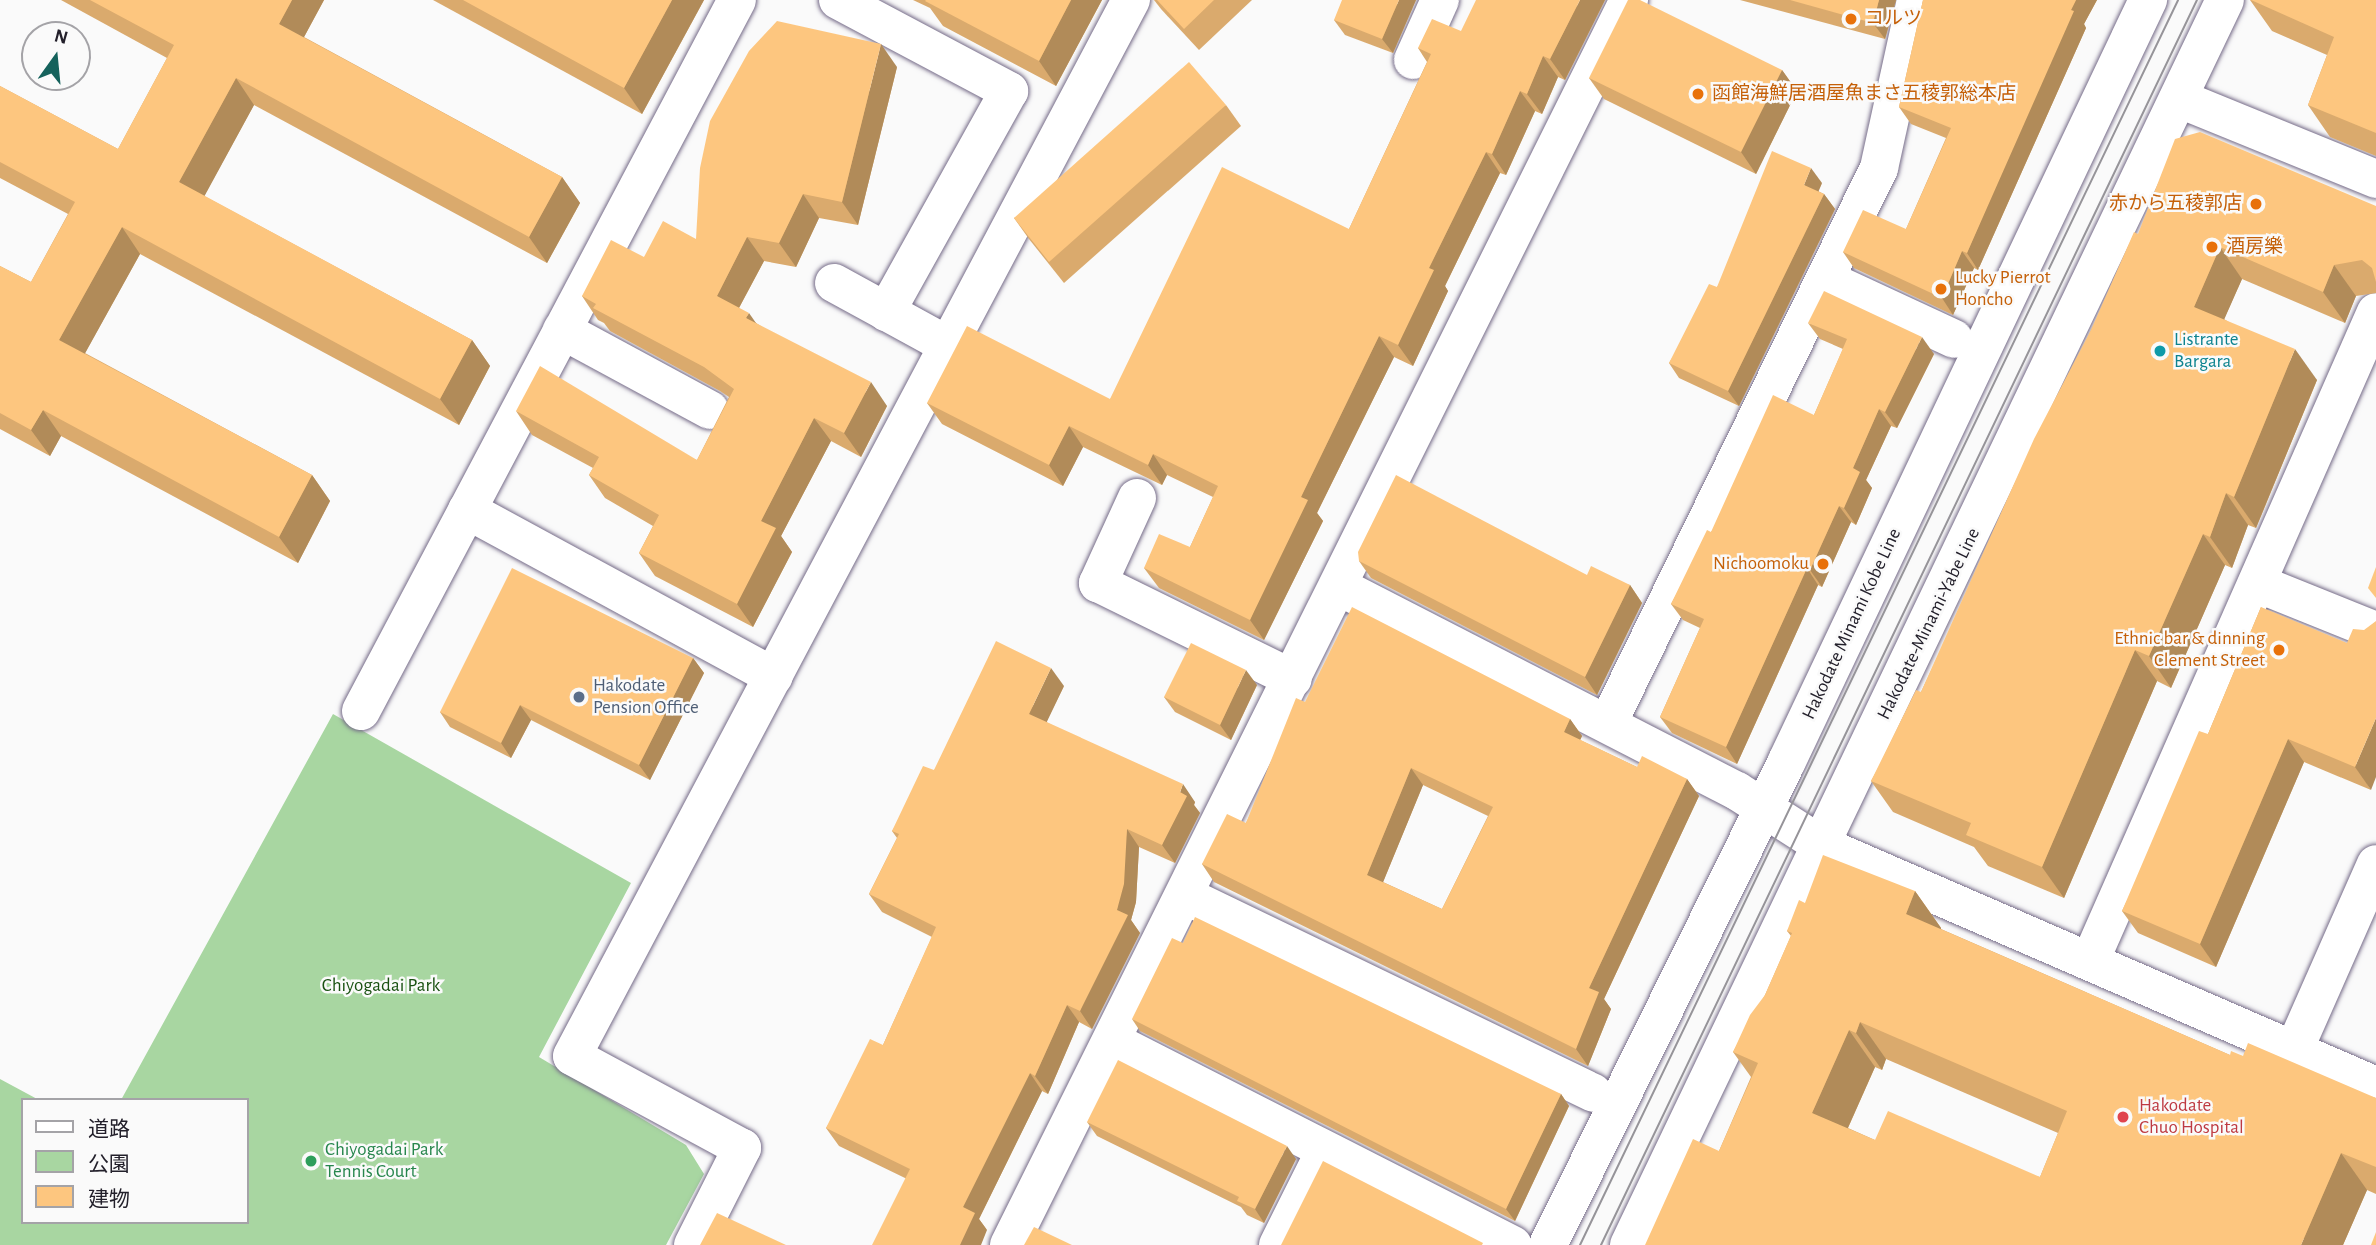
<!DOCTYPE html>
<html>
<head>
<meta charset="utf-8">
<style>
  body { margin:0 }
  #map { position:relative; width:2376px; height:1245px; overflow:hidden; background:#fafafa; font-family:"Alegreya Sans","Noto Sans JP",sans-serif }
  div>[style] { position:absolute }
  .green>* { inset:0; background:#a8d6a1 }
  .roads { filter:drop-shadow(0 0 2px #756b88) drop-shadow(0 0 2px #756b88) }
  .minor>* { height:38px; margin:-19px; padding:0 19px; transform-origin:19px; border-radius:19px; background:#fff }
  .major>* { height:38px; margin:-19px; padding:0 19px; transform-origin:19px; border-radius:19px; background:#fff }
  .tram>* { height:2px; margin:-1px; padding:0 1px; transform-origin:1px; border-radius:1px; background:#969499 }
  .wall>* { inset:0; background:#daaa6d }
  .shaded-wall>* { inset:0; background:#b18b59 }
  .building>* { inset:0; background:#fdc67f }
  .dots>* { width:19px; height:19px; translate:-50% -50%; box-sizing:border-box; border:4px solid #fafafa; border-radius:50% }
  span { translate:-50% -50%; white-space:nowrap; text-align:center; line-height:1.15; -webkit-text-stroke:5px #fafafa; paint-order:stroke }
  .food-label { font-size:19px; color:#c56008 }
  .left { translate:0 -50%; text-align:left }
  .right { translate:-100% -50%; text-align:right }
  .culture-label { font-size:19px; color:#0d838f }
  .street-label { font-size:19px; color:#23202b }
  .service-label { font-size:19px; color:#4e5e75 }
  .park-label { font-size:19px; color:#195111 }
  .health-label { font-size:19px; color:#be3a42 }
  .leisure-label { font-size:19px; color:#27864d }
  .legend { position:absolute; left:21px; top:1098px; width:228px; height:126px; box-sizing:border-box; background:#fafafa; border:2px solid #a4a3a7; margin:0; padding:9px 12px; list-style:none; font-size:21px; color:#23202b }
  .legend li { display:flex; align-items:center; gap:14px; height:35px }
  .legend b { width:35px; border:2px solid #a4a3a7 }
  .north { position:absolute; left:21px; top:21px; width:70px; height:70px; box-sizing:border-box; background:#fafafa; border:2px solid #a4a3a7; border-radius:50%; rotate:15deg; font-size:19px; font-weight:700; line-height:28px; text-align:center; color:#23202b }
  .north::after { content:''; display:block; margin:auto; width:24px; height:32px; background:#15625c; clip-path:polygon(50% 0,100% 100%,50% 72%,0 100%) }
</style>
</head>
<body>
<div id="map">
  <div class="green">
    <div style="clip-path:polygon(333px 714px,631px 883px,539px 1057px,686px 1145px,704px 1174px,666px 1245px,0 1245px,0 1079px,39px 1100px,23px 1100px,23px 1222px,247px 1222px,247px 1100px,121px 1100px)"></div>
  </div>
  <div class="roads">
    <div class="minor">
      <div style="left:838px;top:0;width:194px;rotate:28deg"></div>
      <div style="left:1009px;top:91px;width:253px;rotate:119.1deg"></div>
      <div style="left:1413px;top:60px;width:66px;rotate:-65.8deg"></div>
      <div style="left:2180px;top:99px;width:212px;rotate:22.2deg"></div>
      <div style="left:1825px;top:279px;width:142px;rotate:24.9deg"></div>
      <div style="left:834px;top:283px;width:131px;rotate:28.7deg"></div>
      <div style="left:562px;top:330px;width:168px;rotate:28.4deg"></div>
      <div style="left:1137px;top:498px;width:94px;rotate:114.6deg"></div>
      <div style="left:1098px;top:583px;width:217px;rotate:26.2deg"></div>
      <div style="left:467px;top:510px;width:349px;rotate:28.5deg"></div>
      <div style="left:2259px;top:584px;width:126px;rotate:21.9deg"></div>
      <div style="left:1340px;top:587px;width:446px;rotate:27.2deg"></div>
      <div style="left:1737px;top:791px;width:100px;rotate:32.7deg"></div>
      <div style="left:1821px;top:845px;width:605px;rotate:23.47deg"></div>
      <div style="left:361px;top:711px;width:804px;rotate:-62.13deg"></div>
      <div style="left:1608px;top:723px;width:618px;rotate:-63.97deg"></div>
      <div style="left:1879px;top:168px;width:172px;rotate:-77.6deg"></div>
      <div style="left:1186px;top:896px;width:452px;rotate:25.8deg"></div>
      <div style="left:2090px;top:961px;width:709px;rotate:-66.22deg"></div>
      <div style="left:1112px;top:1041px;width:450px;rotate:27deg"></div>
      <div style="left:2294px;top:1050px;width:203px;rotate:-66.2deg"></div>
      <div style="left:693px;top:1245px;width:109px;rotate:-63.2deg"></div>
      <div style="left:742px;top:1148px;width:193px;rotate:-151.6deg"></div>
      <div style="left:572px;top:1056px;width:1195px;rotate:-62.11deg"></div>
      <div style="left:1009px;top:1245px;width:1391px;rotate:-63.53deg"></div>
      <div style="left:1278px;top:1245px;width:105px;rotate:-63.4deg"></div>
    </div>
    <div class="major">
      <div style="left:1548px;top:1245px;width:538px;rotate:-63.72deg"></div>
      <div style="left:1786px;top:763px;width:845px;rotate:-64.62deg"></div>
      <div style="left:1629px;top:1245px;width:1380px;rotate:-64.42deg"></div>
    </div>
  </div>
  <div class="tram">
    <div style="left:1580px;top:1245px;width:1381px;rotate:-64.34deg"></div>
    <div style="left:1601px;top:1245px;width:1380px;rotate:-64.42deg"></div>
  </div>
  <div class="wall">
    <div style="clip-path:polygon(61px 0,324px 0,304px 37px,562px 177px,580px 203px,547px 263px,254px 105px,204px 196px,472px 340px,490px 366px,459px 425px,140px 254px,85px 353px,312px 475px,330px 501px,298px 563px,61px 436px,50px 456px,0 429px,0 266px,31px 282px,68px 214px,0 178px,0 86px,118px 149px,167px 58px)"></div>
    <div style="clip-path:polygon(433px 0,704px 0,642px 114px)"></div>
    <div style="clip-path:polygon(913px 0,1102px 0,1056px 86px,943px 26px,930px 8px)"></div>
    <div style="clip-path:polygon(1154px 0,1252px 0,1199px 50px,1161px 9px)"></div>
    <div style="clip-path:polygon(1416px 0,1393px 53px,1345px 35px,1334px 20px)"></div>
    <div style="clip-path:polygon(1605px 0,1565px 80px,1558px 77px,1542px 114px,1535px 111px,1506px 175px,1500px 173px,1445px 286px,1448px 291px,1413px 366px,1394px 357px,1317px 513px,1323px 521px,1264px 640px,1159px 588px,1144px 568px,1190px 547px,1213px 497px,1167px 475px,1162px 485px,1083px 447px,1063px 486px,942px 424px,927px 403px,1110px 399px,1349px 229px,1427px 62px,1418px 48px,1461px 31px)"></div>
    <div style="clip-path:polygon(1740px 0,1896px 0,1885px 39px)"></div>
    <div style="clip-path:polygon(1923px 0,2097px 0,2084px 24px,2086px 28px,1978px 270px,1974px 268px,1953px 315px,1854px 268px,1843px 252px,1906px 229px,1946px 138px,1911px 124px,1899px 107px)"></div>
    <div style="clip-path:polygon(2250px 0,2376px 0,2376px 156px,2330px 137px,2308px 105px,2327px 55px,2272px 31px)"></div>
    <div style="clip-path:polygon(897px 67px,858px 225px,819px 218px,796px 267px,764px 261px,739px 308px,756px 323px,887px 406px,861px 457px,831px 441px,781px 536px,792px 552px,753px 627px,655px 576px,639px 553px,653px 526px,605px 498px,589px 475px,593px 468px,532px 435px,516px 411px,697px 460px,729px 397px,720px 391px,610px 331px,604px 323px,598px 320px,582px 296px,644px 257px,696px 239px)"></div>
    <div style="clip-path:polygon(1782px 70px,1797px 91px,1756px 174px,1604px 99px,1589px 78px)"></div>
    <div style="clip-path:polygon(1226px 105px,1241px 126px,1064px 283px,1029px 239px,1014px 218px)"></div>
    <div style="clip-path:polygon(1822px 183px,1818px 191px,1824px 194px,1835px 209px,1739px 406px,1679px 378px,1669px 363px,1717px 287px)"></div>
    <div style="clip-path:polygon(2376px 206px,2376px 293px,2356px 296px,2345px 323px,2242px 279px,2224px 319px,2317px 380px,2256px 528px,2248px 525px,2232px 568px,2225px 565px,2171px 688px,2157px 681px,2064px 898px,1988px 866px,1974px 847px,1893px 812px,1871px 781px,1921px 692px,2091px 330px,2138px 234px)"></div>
    <div style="clip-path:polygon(1808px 323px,1934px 354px,1897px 428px,1891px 426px,1866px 480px,1872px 488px,1856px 525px,1851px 522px,1822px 587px,1818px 585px,1737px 764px,1672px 733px,1660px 717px,1700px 628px,1683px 620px,1671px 604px,1711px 532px,1814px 415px,1843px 349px,1820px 339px)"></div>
    <div style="clip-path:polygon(1359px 561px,1587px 575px,1630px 585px,1642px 603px,1597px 695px,1371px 578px)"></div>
    <div style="clip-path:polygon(2261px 607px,2371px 790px,2304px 762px,2216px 967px,2138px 933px,2122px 911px,2208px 734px)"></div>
    <div style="clip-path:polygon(693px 658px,704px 673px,650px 780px,531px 720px,511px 758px,450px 727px,440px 712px)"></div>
    <div style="clip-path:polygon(1257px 685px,1231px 740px,1175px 712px,1164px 697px)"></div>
    <div style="clip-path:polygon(1064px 686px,1046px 722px,1195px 802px,1194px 805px,1200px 813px,1175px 863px,1139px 847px,1136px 902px,1131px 920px,1140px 933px,1092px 1029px,1079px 1022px,1048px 1094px,1042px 1091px,979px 1219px,987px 1230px,905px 1178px,839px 1146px,826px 1128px,883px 1045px,932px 937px,882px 912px,869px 894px,897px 838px,892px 831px,934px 770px)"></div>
    <div style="clip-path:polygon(evenodd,1305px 702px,1570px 719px,1582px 736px,1580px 740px,1637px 767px,1687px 779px,1699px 796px,1604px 999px,1611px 1009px,1588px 1066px,1214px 882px,1202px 864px,1246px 823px,1305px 702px,1423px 785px,1488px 816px,1442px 909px,1383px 882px,1423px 785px)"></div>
    <div style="clip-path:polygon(evenodd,1915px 891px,1941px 928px,1941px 929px,2230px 1055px,2243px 1056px,2376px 1098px,2376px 1194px,2367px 1190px,2343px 1245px,1719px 1151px,1751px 1077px,1733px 1052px,1765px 995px,1791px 936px,1787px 931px,1805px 903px,1915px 891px,1886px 1059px,2058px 1133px,2040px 1177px,1875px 1140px,1848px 1128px,1875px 1067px,1882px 1070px,1886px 1059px)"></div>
    <div style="clip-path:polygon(1132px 1019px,1561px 1094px,1569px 1106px,1515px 1221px,1140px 1031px)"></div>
    <div style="clip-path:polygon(1087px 1122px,1296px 1159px,1264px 1223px,1247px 1215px,1241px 1207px,1097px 1136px)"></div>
  </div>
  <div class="shaded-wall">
    <div style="clip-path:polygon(292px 0,324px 0,297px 50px,279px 24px)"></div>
    <div style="clip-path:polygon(672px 0,704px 0,642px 114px,624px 88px)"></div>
    <div style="clip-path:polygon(1071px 0,1102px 0,1056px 86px,1039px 61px)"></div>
    <div style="clip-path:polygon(1399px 0,1416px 0,1393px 53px,1382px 39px)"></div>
    <div style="clip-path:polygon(1580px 0,1605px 0,1565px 80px,1550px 59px)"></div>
    <div style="clip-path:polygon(1879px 0,1896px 0,1885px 39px,1873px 23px)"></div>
    <div style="clip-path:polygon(2076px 0,2097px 0,2084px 24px,2086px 28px,1978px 270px,1967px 253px,2071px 10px)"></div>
    <div style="clip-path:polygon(881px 44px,897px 67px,858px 225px,842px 202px)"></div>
    <div style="clip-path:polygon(1543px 56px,1558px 77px,1542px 114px,1527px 94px)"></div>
    <div style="clip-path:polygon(1782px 70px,1797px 91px,1756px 174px,1741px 152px)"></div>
    <div style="clip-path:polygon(236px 78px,254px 105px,198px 208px,179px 182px)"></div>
    <div style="clip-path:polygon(1520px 91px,1535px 111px,1506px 175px,1492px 154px)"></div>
    <div style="clip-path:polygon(1486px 152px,1500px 173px,1445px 286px,1448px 291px,1413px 366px,1398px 345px,1429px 268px)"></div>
    <div style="clip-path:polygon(1811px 168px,1822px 183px,1815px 200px,1804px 185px)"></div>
    <div style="clip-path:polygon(562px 177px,580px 203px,547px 263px,529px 237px)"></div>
    <div style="clip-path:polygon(803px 194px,819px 218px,796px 267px,779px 243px)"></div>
    <div style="clip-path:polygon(1824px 194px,1835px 209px,1739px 406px,1728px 391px)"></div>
    <div style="clip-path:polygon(122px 227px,140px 254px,78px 366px,59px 340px)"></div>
    <div style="clip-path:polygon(747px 237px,764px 261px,733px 319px,717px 296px)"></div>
    <div style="clip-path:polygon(2220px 247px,2242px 279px,2216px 338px,2194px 307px)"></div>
    <div style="clip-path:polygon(1962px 251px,1974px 268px,1953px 315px,1942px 298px)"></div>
    <div style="clip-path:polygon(2334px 265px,2356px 296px,2345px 323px,2323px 292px)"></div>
    <div style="clip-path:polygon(749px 313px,765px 336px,746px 318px)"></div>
    <div style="clip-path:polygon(1379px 336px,1394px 357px,1317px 513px,1323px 521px,1264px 640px,1250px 620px,1301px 497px)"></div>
    <div style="clip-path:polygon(1922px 337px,1934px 354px,1897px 428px,1885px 412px)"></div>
    <div style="clip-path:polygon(472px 340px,490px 366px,459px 425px,440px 399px)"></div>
    <div style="clip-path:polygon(2295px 349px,2317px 380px,2256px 528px,2234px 497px)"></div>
    <div style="clip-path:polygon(871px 382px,887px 406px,861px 457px,844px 433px)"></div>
    <div style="clip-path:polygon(1879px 409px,1891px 426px,1866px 480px,1872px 488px,1856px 525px,1844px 508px,1853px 468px)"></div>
    <div style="clip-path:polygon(43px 410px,61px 436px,50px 456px,31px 430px)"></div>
    <div style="clip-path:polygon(814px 418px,831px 441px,781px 536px,792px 552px,753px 627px,737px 604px,761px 521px)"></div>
    <div style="clip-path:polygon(1069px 426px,1083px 447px,1063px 486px,1049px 465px)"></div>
    <div style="clip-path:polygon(1153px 454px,1167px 475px,1162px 485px,1148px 465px)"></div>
    <div style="clip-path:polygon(312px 475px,330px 501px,298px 563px,279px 537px)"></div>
    <div style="clip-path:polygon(2226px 493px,2248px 525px,2232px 568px,2210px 537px)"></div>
    <div style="clip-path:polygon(1839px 506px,1851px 522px,1822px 587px,1810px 570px)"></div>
    <div style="clip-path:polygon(2203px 534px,2225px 565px,2171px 688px,2149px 656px)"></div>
    <div style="clip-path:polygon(1807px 568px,1818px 585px,1737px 764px,1726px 747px)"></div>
    <div style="clip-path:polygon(1630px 585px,1642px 603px,1597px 695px,1585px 677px)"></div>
    <div style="clip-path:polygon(2135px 650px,2157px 681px,2064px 898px,2042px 867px)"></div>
    <div style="clip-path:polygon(693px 658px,704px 673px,650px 780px,639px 765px)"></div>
    <div style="clip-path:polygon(1051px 668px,1064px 686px,1042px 732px,1029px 714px)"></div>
    <div style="clip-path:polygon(1246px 670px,1257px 685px,1231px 740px,1220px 725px)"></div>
    <div style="clip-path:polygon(520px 705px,531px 720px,511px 758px,501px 743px)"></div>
    <div style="clip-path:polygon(2376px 718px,2376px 777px,2371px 790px,2355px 767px)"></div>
    <div style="clip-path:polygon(1570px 719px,1582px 736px,1576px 749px,1564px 732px)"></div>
    <div style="clip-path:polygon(2288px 739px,2304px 762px,2216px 967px,2200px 944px)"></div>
    <div style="clip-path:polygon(1411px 768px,1423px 785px,1379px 892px,1367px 875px)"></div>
    <div style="clip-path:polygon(1687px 779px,1699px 796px,1604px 999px,1611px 1009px,1588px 1066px,1576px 1049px,1589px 988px)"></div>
    <div style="clip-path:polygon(1183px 784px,1195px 802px,1194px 805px,1200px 813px,1175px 863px,1162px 845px)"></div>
    <div style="clip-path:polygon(1127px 829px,1139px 847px,1136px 902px,1131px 920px,1140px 933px,1092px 1029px,1080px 1011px,1117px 910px)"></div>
    <div style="clip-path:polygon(1915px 891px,1941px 928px,1932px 952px,1906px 914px)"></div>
    <div style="clip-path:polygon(1067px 1005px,1079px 1022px,1048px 1094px,1035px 1076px)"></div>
    <div style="clip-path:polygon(1860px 1022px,1886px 1059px,1882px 1070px,1856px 1033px)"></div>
    <div style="clip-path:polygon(1849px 1030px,1875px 1067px,1838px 1150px,1812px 1113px)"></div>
    <div style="clip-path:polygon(1030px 1073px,1042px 1091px,979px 1219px,987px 1230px,981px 1245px,960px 1245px,963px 1207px)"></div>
    <div style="clip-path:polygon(1561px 1094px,1569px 1106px,1515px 1221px,1506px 1209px)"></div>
    <div style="clip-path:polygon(1287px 1146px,1296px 1159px,1264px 1223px,1255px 1209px)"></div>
    <div style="clip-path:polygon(2341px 1153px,2367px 1190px,2343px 1245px,2301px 1245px)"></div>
  </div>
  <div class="building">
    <div style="clip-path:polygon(90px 0,292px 0,279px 24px,562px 177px,529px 237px,236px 78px,179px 182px,472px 340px,440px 399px,122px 227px,59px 340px,312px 475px,279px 537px,43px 410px,31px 430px,0 413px,0 266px,31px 282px,75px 202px,0 162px,0 86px,118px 149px,174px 45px)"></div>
    <div style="clip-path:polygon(463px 0,672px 0,624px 88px)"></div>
    <div style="clip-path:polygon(926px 0,1071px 0,1039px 61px,925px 1px)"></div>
    <div style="clip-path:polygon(1157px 0,1214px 0,1184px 29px)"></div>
    <div style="clip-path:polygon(1342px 0,1399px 0,1382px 39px,1334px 20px)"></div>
    <div style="clip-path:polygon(1476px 0,1580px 0,1550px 59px,1543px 56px,1527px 94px,1520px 91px,1492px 154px,1486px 152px,1429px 268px,1434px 270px,1398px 345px,1379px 336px,1301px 497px,1308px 500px,1250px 620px,1144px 568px,1159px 534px,1190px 547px,1218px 486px,1153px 454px,1148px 465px,1069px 426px,1049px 465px,927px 403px,967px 326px,1110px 399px,1222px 167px,1349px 229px,1431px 54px,1418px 48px,1432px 19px,1461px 31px)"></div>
    <div style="clip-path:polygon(1628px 0,1640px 0,1782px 70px,1741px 152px,1589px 78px)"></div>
    <div style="clip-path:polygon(1790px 0,1879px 0,1873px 23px)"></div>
    <div style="clip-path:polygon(1923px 0,2076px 0,2071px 10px,2074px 11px,1967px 253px,1962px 251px,1942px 298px,1843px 252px,1863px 210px,1906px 229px,1951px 128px,1899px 107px)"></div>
    <div style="clip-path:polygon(2251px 0,2376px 0,2376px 133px,2308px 105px,2334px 37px)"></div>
    <div style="clip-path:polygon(777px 21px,881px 44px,842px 202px,803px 194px,779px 243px,747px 237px,717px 296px,749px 313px,746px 318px,871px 382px,844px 433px,814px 418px,761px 521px,776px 528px,737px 604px,639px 553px,659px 515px,589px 475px,599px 457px,516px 411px,540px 366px,697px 460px,734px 389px,704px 367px,593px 308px,596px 304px,582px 296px,611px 240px,644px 257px,663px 221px,696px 239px,700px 168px,710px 121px,749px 51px)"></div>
    <div style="clip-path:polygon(1189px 62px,1226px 105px,1049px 262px,1014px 218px)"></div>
    <div style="clip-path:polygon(2200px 132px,2376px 206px,2376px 282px,2372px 268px,2362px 260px,2334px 265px,2323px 292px,2220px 247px,2194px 307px,2295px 349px,2234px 497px,2226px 493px,2210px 537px,2203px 534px,2149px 656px,2135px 650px,2042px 867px,1966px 835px,1971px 823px,1871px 781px,1916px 690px,1921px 692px,2034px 439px,2091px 330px,2134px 232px,2138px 234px,2175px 139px)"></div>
    <div style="clip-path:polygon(1772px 151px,1811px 168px,1804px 185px,1824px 194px,1728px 391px,1669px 363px,1709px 284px,1717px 287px)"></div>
    <div style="clip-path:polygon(1824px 291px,1922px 337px,1885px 412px,1879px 409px,1853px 468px,1860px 472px,1844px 508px,1839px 506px,1810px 570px,1807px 568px,1726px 747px,1660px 717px,1704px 619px,1671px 604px,1707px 530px,1711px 532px,1773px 395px,1814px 415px,1847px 339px,1808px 323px)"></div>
    <div style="clip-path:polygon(1396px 475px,1587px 575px,1591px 566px,1630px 585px,1585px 677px,1359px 561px,1358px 552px)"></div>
    <div style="clip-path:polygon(2376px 567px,2376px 598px,2368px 588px)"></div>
    <div style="clip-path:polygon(512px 568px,693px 658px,639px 765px,520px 705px,501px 743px,440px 712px)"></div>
    <div style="clip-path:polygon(evenodd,1352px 607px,1570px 719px,1564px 732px,1637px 767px,1642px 756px,1687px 779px,1589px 988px,1599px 992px,1576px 1049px,1202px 864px,1227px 814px,1246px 823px,1296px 698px,1305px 702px,1352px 607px,1411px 768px,1493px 807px,1442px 909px,1367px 875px,1411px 768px)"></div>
    <div style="clip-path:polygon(2261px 607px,2347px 643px,2353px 629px,2364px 630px,2376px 621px,2376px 718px,2355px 767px,2288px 739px,2200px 944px,2122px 911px,2199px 731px,2208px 734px)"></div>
    <div style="clip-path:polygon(996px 641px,1051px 668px,1029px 714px,1183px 784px,1180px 792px,1187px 796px,1162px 845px,1127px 829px,1124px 884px,1117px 910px,1128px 915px,1080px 1011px,1067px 1005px,1035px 1076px,1030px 1073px,963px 1207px,975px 1213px,960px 1245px,872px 1245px,910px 1169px,826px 1128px,870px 1039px,883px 1045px,936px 927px,869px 894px,899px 834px,892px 831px,923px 766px,934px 770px)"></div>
    <div style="clip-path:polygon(1191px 643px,1246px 670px,1220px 725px,1164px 697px)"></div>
    <div style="clip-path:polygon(evenodd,1823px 855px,1915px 891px,1906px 914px,2230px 1055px,2231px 1051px,2243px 1056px,2248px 1043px,2376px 1098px,2376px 1167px,2341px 1153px,2301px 1245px,1645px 1245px,1693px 1139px,1719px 1151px,1758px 1063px,1733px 1052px,1750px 1015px,1765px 995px,1792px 933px,1787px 931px,1799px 900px,1805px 903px,1823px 855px,1860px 1022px,2067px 1111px,2040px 1177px,1888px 1111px,1875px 1140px,1812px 1113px,1849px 1030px,1856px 1033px,1860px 1022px)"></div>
    <div style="clip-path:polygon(1195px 917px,1561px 1094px,1506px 1209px,1132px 1019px,1172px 938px,1183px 943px)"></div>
    <div style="clip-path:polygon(1118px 1060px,1287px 1146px,1255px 1209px,1237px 1201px,1239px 1197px,1087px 1122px)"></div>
    <div style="clip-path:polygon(1323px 1161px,1483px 1243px,1482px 1245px,1281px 1245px)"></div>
    <div style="clip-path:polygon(717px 1213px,786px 1245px,700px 1245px)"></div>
    <div style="clip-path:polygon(1034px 1227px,1072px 1245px,1024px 1245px)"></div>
    <div style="clip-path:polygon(2376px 1232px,2376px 1245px,2371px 1245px)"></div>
  </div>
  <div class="dots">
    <div style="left:1851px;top:19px;background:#e8710a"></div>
    <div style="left:1698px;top:94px;background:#e8710a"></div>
    <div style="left:2256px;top:204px;background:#e8710a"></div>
    <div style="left:2212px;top:247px;background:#e8710a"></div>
    <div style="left:1941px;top:289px;background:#e8710a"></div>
    <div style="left:2160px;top:351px;background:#0f9aa8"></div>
    <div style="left:1823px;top:564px;background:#e8710a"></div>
    <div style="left:2279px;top:650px;background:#e8710a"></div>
    <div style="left:579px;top:697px;background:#5c6f8a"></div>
    <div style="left:2123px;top:1117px;background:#e0444e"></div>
    <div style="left:311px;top:1161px;background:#2e9e5b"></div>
  </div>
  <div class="food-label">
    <span class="left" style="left:1865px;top:19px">コルツ</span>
    <span class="left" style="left:1712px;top:94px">函館海鮮居酒屋魚まさ五稜郭総本店</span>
    <span class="right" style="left:2242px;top:204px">赤から五稜郭店</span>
    <span class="left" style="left:2226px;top:247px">酒房樂</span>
    <span class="left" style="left:1955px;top:289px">Lucky Pierrot<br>Honcho</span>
    <span class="right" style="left:1809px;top:564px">Nichoomoku</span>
    <span class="right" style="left:2265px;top:650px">Ethnic bar &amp; dinning<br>Clement Street</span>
  </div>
  <div class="culture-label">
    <span class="left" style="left:2174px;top:351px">Listrante<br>Bargara</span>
  </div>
  <div class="street-label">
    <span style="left:1852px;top:624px;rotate:-65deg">Hakodate Minami Kobe Line</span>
    <span style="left:1929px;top:624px;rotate:-64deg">Hakodate-Minami-Yabe Line</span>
  </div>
  <div class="service-label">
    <span class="left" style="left:593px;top:697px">Hakodate<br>Pension Office</span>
  </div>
  <div class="park-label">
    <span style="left:381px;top:986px">Chiyogadai Park</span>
  </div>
  <div class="health-label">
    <span class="left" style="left:2139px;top:1117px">Hakodate<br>Chuo Hospital</span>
  </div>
  <div class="leisure-label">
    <span class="left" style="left:325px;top:1161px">Chiyogadai Park<br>Tennis Court</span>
  </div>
  <ul class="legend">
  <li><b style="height:9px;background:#fff"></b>道路</li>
  <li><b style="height:19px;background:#a8d6a1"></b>公園</li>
  <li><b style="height:19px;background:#fdc67f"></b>建物</li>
  </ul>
  <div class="north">N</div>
</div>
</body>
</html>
